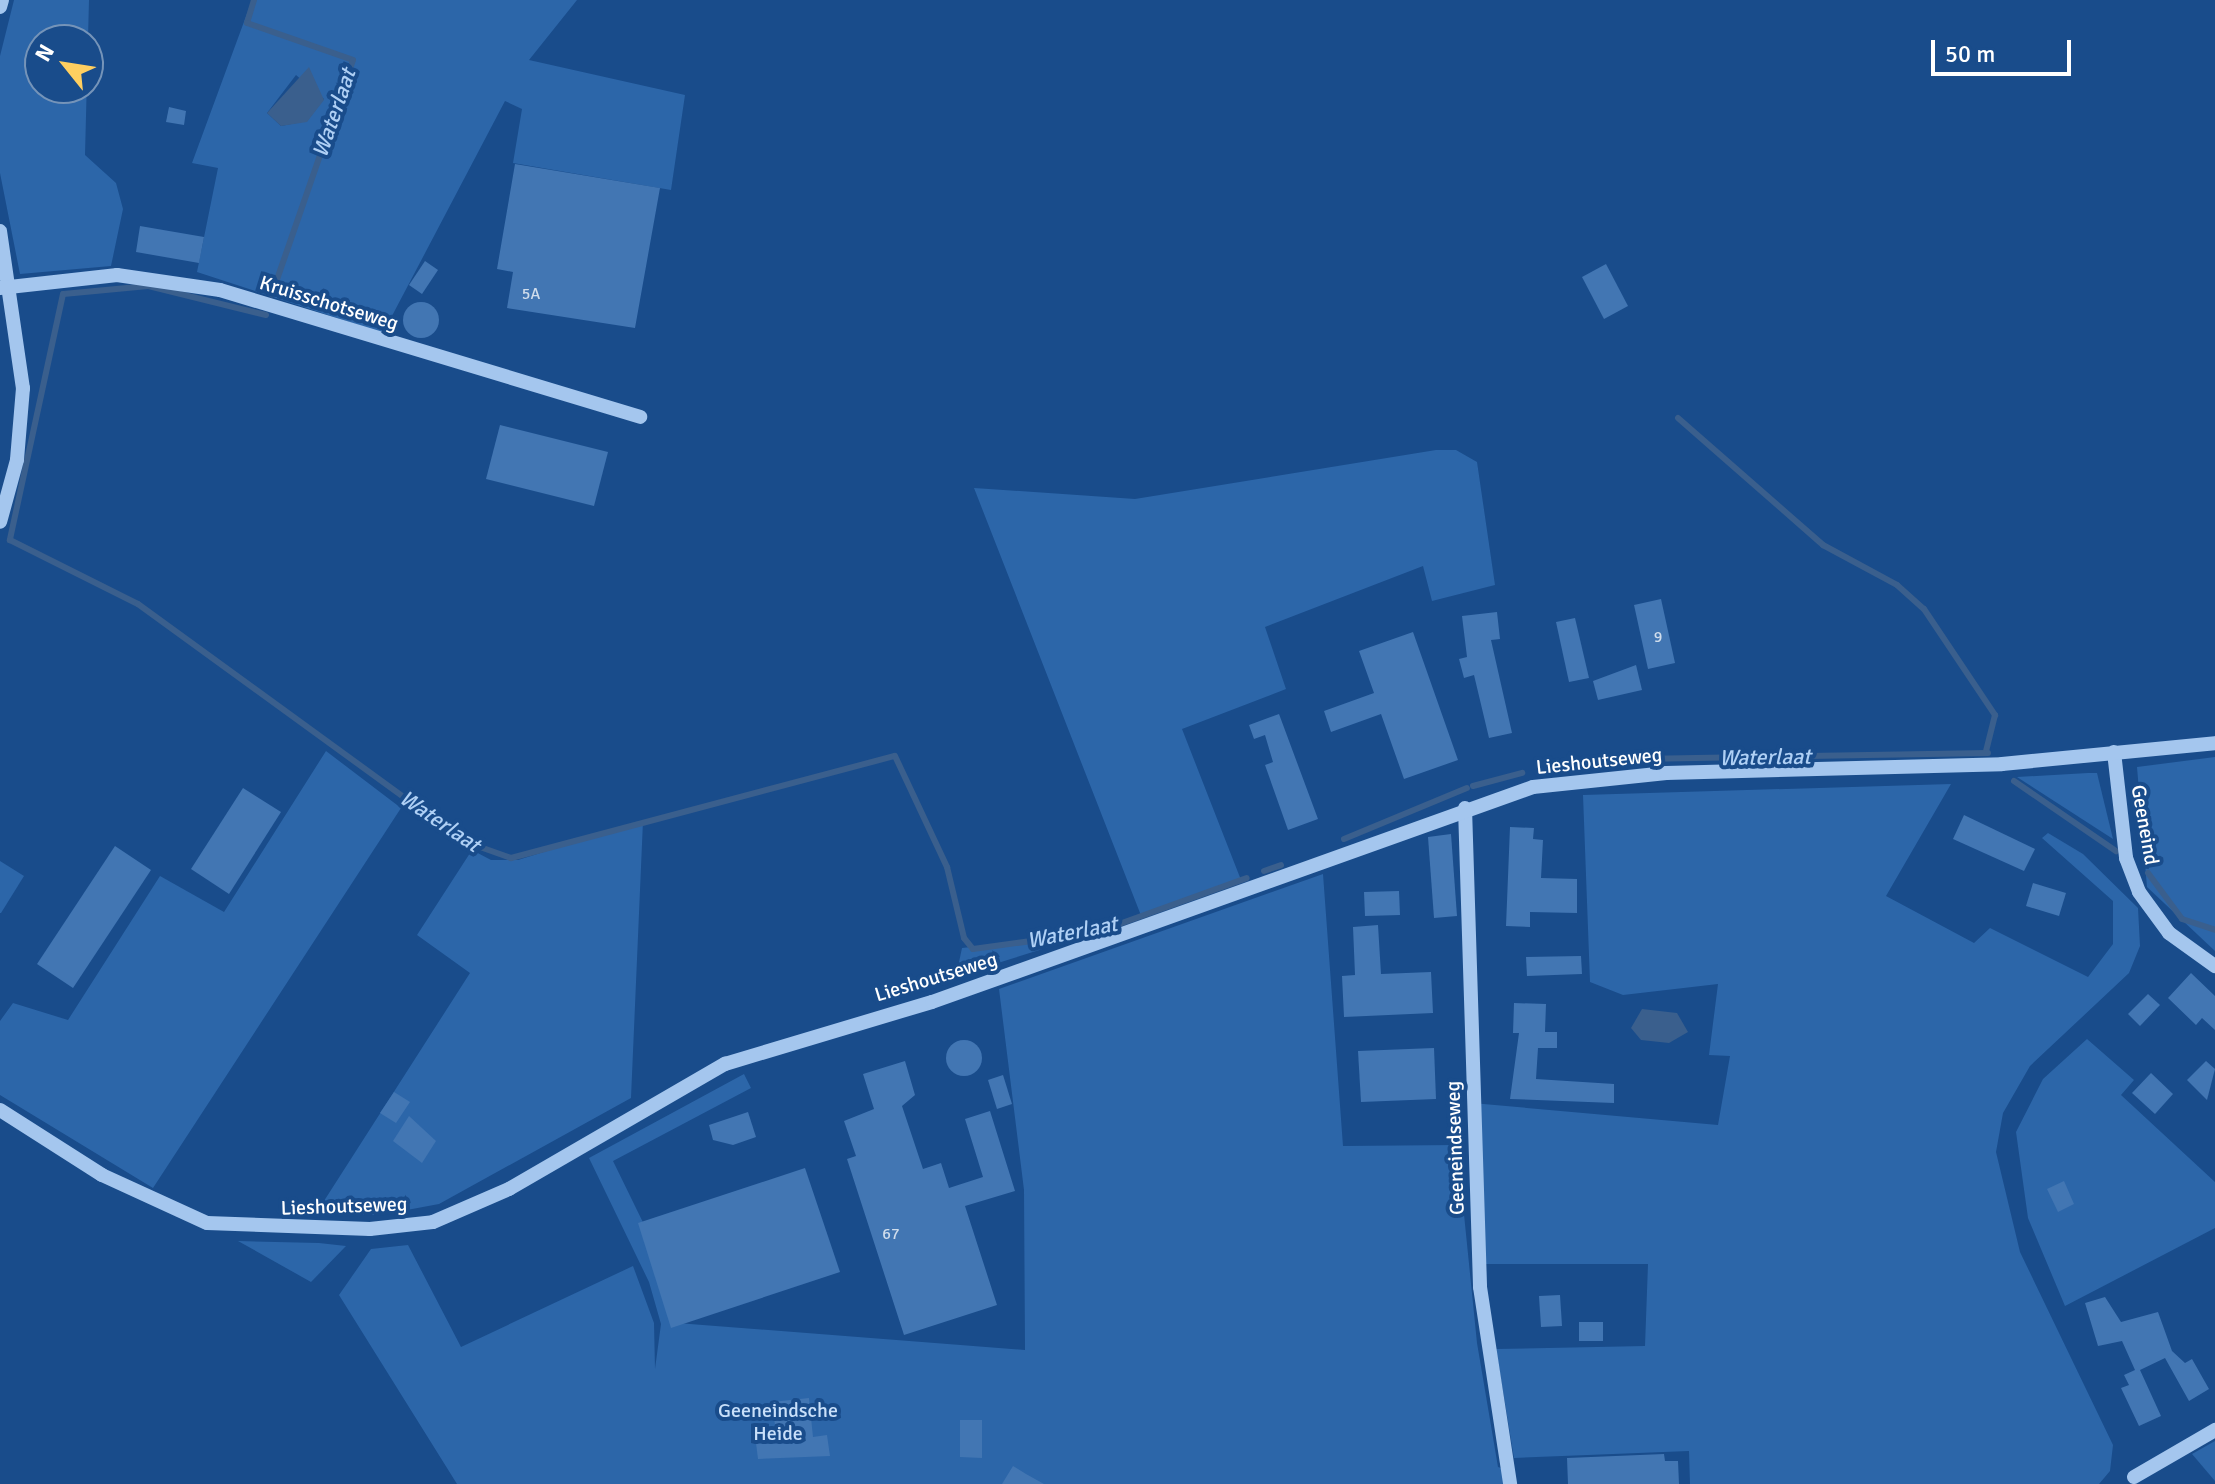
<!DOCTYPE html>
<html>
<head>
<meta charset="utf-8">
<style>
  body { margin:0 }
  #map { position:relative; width:2215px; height:1484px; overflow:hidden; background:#194c8b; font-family:Signika,sans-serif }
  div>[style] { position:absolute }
  .green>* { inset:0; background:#2c66a9 }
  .water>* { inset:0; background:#3a5f8d }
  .stream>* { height:6px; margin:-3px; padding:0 3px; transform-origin:3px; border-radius:3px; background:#3a5f8d }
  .building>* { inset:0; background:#4276b3 }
  .round { border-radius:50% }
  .minor>* { height:14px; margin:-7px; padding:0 7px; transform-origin:7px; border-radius:7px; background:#a4c6ee }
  span { translate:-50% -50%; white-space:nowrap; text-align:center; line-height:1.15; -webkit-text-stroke:8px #194c8b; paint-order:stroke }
  .number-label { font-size:16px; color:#d0ddec }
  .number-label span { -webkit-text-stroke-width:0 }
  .street-label { font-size:20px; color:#fff }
  .park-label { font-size:20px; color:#c9e0fa }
  .water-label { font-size:22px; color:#afd0f5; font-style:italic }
  .north { position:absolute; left:24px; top:24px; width:80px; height:80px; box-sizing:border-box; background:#194c8b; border:2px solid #7594b9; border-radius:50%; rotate:300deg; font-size:22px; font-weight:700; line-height:32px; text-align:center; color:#fff }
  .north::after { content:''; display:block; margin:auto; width:28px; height:36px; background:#ffcf60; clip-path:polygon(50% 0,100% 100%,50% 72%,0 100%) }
  .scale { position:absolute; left:1931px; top:40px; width:140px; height:36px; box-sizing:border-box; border:4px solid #fff; border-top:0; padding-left:10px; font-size:24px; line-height:28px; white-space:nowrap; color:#fff; -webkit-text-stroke:6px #194c8b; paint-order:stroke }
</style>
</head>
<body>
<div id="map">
  <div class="green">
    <div style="clip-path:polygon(evenodd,14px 0,89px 0,85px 155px,116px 183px,123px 209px,111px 266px,20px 274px,0 173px,0 56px,14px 0,88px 40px,88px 88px,40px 88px,40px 40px,88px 40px)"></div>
    <div style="clip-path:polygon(evenodd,252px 0,577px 0,529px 60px,685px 95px,671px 190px,513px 163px,522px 109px,505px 101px,383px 333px,197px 272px,218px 168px,192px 163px,252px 0,296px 75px,324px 99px,307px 121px,281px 126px,267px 113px,296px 75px)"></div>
    <div style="clip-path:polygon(1436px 450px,1456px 450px,1477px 462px,1495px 585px,1432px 601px,1423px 566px,1265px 627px,1286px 689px,1182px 729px,1241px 880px,1142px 918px,974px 488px,1135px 499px)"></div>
    <div style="clip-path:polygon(326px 751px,401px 808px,153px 1188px,0 1095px,0 1021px,13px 1003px,68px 1020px,160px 876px,224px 912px)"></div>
    <div style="clip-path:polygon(2215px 757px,2215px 951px,2147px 887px,2137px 767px)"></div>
    <div style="clip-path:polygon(2097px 773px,2113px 839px,2017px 777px,2088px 773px)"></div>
    <div style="clip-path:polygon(1951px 784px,1886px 896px,1974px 943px,1990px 928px,2088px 977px,2113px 944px,2113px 901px,2042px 838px,2048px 833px,2083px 854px,2138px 908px,2140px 946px,2129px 973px,2030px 1066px,2003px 1113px,1996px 1152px,2020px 1252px,2113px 1445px,2110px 1471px,2099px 1484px,1690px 1484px,1689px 1451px,1514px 1458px,1496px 1349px,1645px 1346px,1648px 1264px,1484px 1264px,1472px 1103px,1718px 1125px,1730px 1056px,1709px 1055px,1718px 984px,1623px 995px,1590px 982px,1583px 795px)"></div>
    <div style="clip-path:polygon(643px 821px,631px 1098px,439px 1204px,380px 1215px,315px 1215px,470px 973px,417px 935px,472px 850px,491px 860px,518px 860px)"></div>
    <div style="clip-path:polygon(0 861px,24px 876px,1px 913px,0 913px)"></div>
    <div style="clip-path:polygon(1323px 874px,1343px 1146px,1457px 1145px,1477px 1343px,1498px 1467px,1507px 1470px,1511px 1484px,457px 1484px,339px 1295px,371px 1249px,408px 1245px,461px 1347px,633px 1266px,654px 1323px,655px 1369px,661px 1324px,649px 1282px,589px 1158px,744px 1074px,751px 1088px,613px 1161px,656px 1249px,677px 1323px,1025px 1350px,1024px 1190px,999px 989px)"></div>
    <div style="clip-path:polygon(1094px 933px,956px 976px,962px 948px)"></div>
    <div style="clip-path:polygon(2087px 1039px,2134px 1080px,2121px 1095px,2215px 1182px,2215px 1228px,2065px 1306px,2028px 1218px,2016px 1132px,2043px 1079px)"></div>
    <div style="clip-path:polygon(238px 1241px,319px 1243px,346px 1246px,311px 1282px)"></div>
    <div style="clip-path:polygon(2215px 1441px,2215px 1481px,2192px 1454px)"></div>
  </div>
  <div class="water">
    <div style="clip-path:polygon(309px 67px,324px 100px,307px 122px,281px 126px,267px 113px)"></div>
    <div style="clip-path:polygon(1642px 1009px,1677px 1013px,1688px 1032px,1669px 1043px,1641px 1040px,1631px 1028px)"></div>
  </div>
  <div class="stream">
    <div style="left:254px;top:0;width:24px;rotate:107deg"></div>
    <div style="left:247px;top:23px;width:112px;rotate:19.2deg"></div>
    <div style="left:353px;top:60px;width:248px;rotate:109.1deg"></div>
    <div style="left:266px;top:315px;width:122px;rotate:-166.2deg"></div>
    <div style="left:148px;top:286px;width:85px;rotate:174.6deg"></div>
    <div style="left:63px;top:294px;width:252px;rotate:102.2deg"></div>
    <div style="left:10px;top:540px;width:143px;rotate:26.6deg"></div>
    <div style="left:138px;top:604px;width:405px;rotate:36deg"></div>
    <div style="left:466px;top:842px;width:48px;rotate:19.6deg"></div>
    <div style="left:511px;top:858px;width:397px;rotate:-14.9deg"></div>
    <div style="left:895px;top:756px;width:123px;rotate:64.9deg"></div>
    <div style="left:947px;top:867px;width:73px;rotate:76.5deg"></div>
    <div style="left:964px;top:938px;width:14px;rotate:51deg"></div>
    <div style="left:973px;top:949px;width:125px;rotate:-7.8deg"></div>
    <div style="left:1097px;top:932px;width:159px;rotate:-19.8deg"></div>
    <div style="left:1678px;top:418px;width:193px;rotate:41.2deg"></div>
    <div style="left:1823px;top:545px;width:84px;rotate:28.4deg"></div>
    <div style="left:1897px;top:585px;width:36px;rotate:42deg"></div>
    <div style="left:1924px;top:609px;width:128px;rotate:56.2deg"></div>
    <div style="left:1995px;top:715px;width:37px;rotate:104deg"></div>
    <div style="left:1543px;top:770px;width:97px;rotate:-6.5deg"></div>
    <div style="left:1639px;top:759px;width:349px;rotate:-1deg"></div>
    <div style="left:2014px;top:781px;width:124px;rotate:34.5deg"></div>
    <div style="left:1473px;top:786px;width:51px;rotate:-14.9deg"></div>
    <div style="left:1344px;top:839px;width:133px;rotate:-22.5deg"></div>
    <div style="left:1264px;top:871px;width:18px;rotate:-19deg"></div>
    <div style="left:2148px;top:873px;width:57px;rotate:53.5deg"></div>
    <div style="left:2182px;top:919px;width:35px;rotate:18deg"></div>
  </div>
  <div class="building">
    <div style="clip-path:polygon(169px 107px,186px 111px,184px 125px,166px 122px)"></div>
    <div style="clip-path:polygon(515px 164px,660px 188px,635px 328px,507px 308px,513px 272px,497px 269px)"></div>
    <div style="clip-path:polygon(140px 226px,204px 237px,199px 263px,136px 252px)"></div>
    <div style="clip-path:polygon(425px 261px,438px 270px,422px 294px,409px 285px)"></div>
    <div style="clip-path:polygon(1606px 264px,1628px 306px,1604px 319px,1582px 277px)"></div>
    <div class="round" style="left:403px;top:302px;width:36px;height:36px"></div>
    <div style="clip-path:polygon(500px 425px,608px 452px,594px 506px,486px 479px)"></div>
    <div style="clip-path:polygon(1661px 599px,1675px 663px,1648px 669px,1634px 605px)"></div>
    <div style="clip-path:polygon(1497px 612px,1500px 639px,1491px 640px,1512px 733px,1489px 738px,1474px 675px,1464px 678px,1459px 659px,1467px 657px,1462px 616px)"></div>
    <div style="clip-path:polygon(1575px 618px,1589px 678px,1569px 682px,1556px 622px)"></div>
    <div style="clip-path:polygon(1413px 632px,1458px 760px,1404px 779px,1381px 714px,1331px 732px,1324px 711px,1374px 693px,1359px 651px)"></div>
    <div style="clip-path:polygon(1636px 665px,1642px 690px,1598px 700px,1593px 681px)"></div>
    <div style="clip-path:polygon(1279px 714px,1318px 819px,1288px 830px,1265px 765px,1273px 762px,1265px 735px,1254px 739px,1249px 725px)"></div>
    <div style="clip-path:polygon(243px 788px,281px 812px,229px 894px,191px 869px)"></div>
    <div style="clip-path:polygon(1964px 815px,2035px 849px,2024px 871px,1953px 839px)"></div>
    <div style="clip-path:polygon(1510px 827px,1534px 828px,1533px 839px,1543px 840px,1541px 878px,1577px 879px,1577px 913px,1530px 912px,1530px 927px,1506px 926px)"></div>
    <div style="clip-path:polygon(1451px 834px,1457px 916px,1434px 918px,1428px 837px)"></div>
    <div style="clip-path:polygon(115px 846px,151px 870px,73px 988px,37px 964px)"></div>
    <div style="clip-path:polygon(2033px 883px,2066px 893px,2059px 916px,2026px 906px)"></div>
    <div style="clip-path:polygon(1399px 891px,1400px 915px,1365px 916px,1364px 892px)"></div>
    <div style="clip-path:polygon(1378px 925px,1381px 974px,1431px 972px,1433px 1013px,1344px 1017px,1342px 976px,1355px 975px,1353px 927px)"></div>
    <div style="clip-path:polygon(1581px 956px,1582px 974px,1527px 976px,1526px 957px)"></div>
    <div style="clip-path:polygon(2191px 973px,2215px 996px,2215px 1030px,2202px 1018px,2196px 1025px,2168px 998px)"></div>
    <div style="clip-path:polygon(2148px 994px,2160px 1005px,2140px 1026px,2128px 1014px)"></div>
    <div style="clip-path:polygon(1514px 1003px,1546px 1004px,1545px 1032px,1557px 1032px,1557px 1048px,1538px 1048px,1536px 1079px,1614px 1084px,1614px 1103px,1510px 1099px,1519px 1033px,1513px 1033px)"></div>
    <div class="round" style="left:946px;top:1040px;width:36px;height:36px"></div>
    <div style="clip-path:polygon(1434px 1048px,1436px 1099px,1361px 1102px,1358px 1051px)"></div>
    <div style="clip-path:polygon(905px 1061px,915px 1095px,902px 1106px,923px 1169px,941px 1163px,949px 1188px,983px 1177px,965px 1119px,990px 1111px,1015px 1191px,965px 1206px,997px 1305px,904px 1335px,847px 1159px,856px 1156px,844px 1121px,874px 1109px,863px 1074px)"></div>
    <div style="clip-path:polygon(2206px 1061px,2215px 1069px,2207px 1100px,2187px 1080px)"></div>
    <div style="clip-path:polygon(2151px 1073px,2173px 1094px,2155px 1114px,2132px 1093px)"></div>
    <div style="clip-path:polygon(1003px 1075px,1012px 1104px,997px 1109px,988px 1080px)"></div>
    <div style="clip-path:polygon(394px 1092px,410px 1102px,396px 1123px,380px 1113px)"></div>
    <div style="clip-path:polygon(748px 1112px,756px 1137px,733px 1145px,713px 1140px,709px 1125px)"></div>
    <div style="clip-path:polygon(409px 1116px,436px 1141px,422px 1163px,393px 1141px)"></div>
    <div style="clip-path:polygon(805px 1168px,840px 1272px,671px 1328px,638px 1223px)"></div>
    <div style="clip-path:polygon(2064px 1181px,2074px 1204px,2058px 1212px,2047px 1189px)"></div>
    <div style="clip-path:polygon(1560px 1295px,1562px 1326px,1541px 1327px,1539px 1296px)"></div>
    <div style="clip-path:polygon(2105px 1297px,2121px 1322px,2158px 1312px,2172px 1351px,2185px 1363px,2192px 1359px,2209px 1389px,2189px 1401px,2165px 1358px,2140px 1370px,2161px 1416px,2139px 1426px,2121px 1388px,2129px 1385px,2124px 1375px,2135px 1370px,2122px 1341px,2098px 1346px,2085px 1303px)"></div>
    <div style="clip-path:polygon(1579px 1322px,1603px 1322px,1603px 1341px,1579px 1341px)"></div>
    <div style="clip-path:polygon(809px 1398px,813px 1437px,827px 1435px,830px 1456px,758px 1459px,756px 1443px,777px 1441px,772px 1402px)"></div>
    <div style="clip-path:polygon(960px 1420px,982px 1420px,982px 1458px,960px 1457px)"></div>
    <div style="clip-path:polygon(1664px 1454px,1665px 1461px,1678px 1461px,1679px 1484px,1568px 1484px,1567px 1458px)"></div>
    <div style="clip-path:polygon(1013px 1466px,1026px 1474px,1044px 1484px,1002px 1484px)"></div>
  </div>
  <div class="minor">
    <div style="left:0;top:7px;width:7px;rotate:-74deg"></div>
    <div style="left:0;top:231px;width:159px;rotate:81.7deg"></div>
    <div style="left:23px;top:388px;width:72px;rotate:94.8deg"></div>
    <div style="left:17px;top:460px;width:64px;rotate:105.3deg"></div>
    <div style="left:0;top:288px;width:118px;rotate:-6.3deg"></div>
    <div style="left:117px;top:275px;width:104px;rotate:8.3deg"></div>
    <div style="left:220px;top:290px;width:439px;rotate:16.8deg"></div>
    <div style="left:2114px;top:752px;width:107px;rotate:83.5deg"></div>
    <div style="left:2126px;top:858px;width:36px;rotate:69deg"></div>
    <div style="left:2139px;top:892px;width:51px;rotate:53.8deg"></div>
    <div style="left:2169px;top:933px;width:57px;rotate:35.7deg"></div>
    <div style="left:1465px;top:808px;width:479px;rotate:88.2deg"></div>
    <div style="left:1480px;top:1287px;width:199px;rotate:81.3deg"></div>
    <div style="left:0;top:1110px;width:121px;rotate:32.5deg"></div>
    <div style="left:102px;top:1175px;width:115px;rotate:24.6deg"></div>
    <div style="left:207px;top:1223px;width:163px;rotate:2.1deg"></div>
    <div style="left:370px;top:1229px;width:63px;rotate:-6.3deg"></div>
    <div style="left:433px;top:1222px;width:83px;rotate:-23.5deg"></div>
    <div style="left:509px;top:1189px;width:250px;rotate:-30.1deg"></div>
    <div style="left:725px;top:1064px;width:216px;rotate:-16.7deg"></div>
    <div style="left:932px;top:1002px;width:638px;rotate:-19.68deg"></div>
    <div style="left:1533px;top:787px;width:134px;rotate:-6deg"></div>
    <div style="left:1666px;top:773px;width:336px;rotate:-1.5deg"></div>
    <div style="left:2002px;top:764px;width:214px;rotate:-5.6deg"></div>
    <div style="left:2134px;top:1477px;width:94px;rotate:-30.1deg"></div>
  </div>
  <div class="number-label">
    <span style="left:531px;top:294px">5A</span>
    <span style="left:1658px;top:637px">9</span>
    <span style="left:891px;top:1234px">67</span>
  </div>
  <div class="street-label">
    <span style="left:329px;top:303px;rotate:17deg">Kruisschotseweg</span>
    <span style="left:1599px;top:761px;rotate:-6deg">Lieshoutseweg</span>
    <span style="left:2145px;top:825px;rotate:80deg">Geeneind</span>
    <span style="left:936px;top:977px;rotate:-17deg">Lieshoutseweg</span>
    <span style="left:1455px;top:1148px;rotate:-92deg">Geeneindseweg</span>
    <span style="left:344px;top:1206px;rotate:-2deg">Lieshoutseweg</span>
  </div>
  <div class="park-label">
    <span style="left:778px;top:1422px">Geeneindsche<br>Heide</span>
  </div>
  <div class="water-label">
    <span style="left:334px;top:113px;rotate:-71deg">Waterlaat</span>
    <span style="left:1765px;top:757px;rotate:-1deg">Waterlaat</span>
    <span style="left:440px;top:821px;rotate:34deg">Waterlaat</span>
    <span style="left:1072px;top:932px;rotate:-11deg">Waterlaat</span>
  </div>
  <div class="north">N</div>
  <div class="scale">50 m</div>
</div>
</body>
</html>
